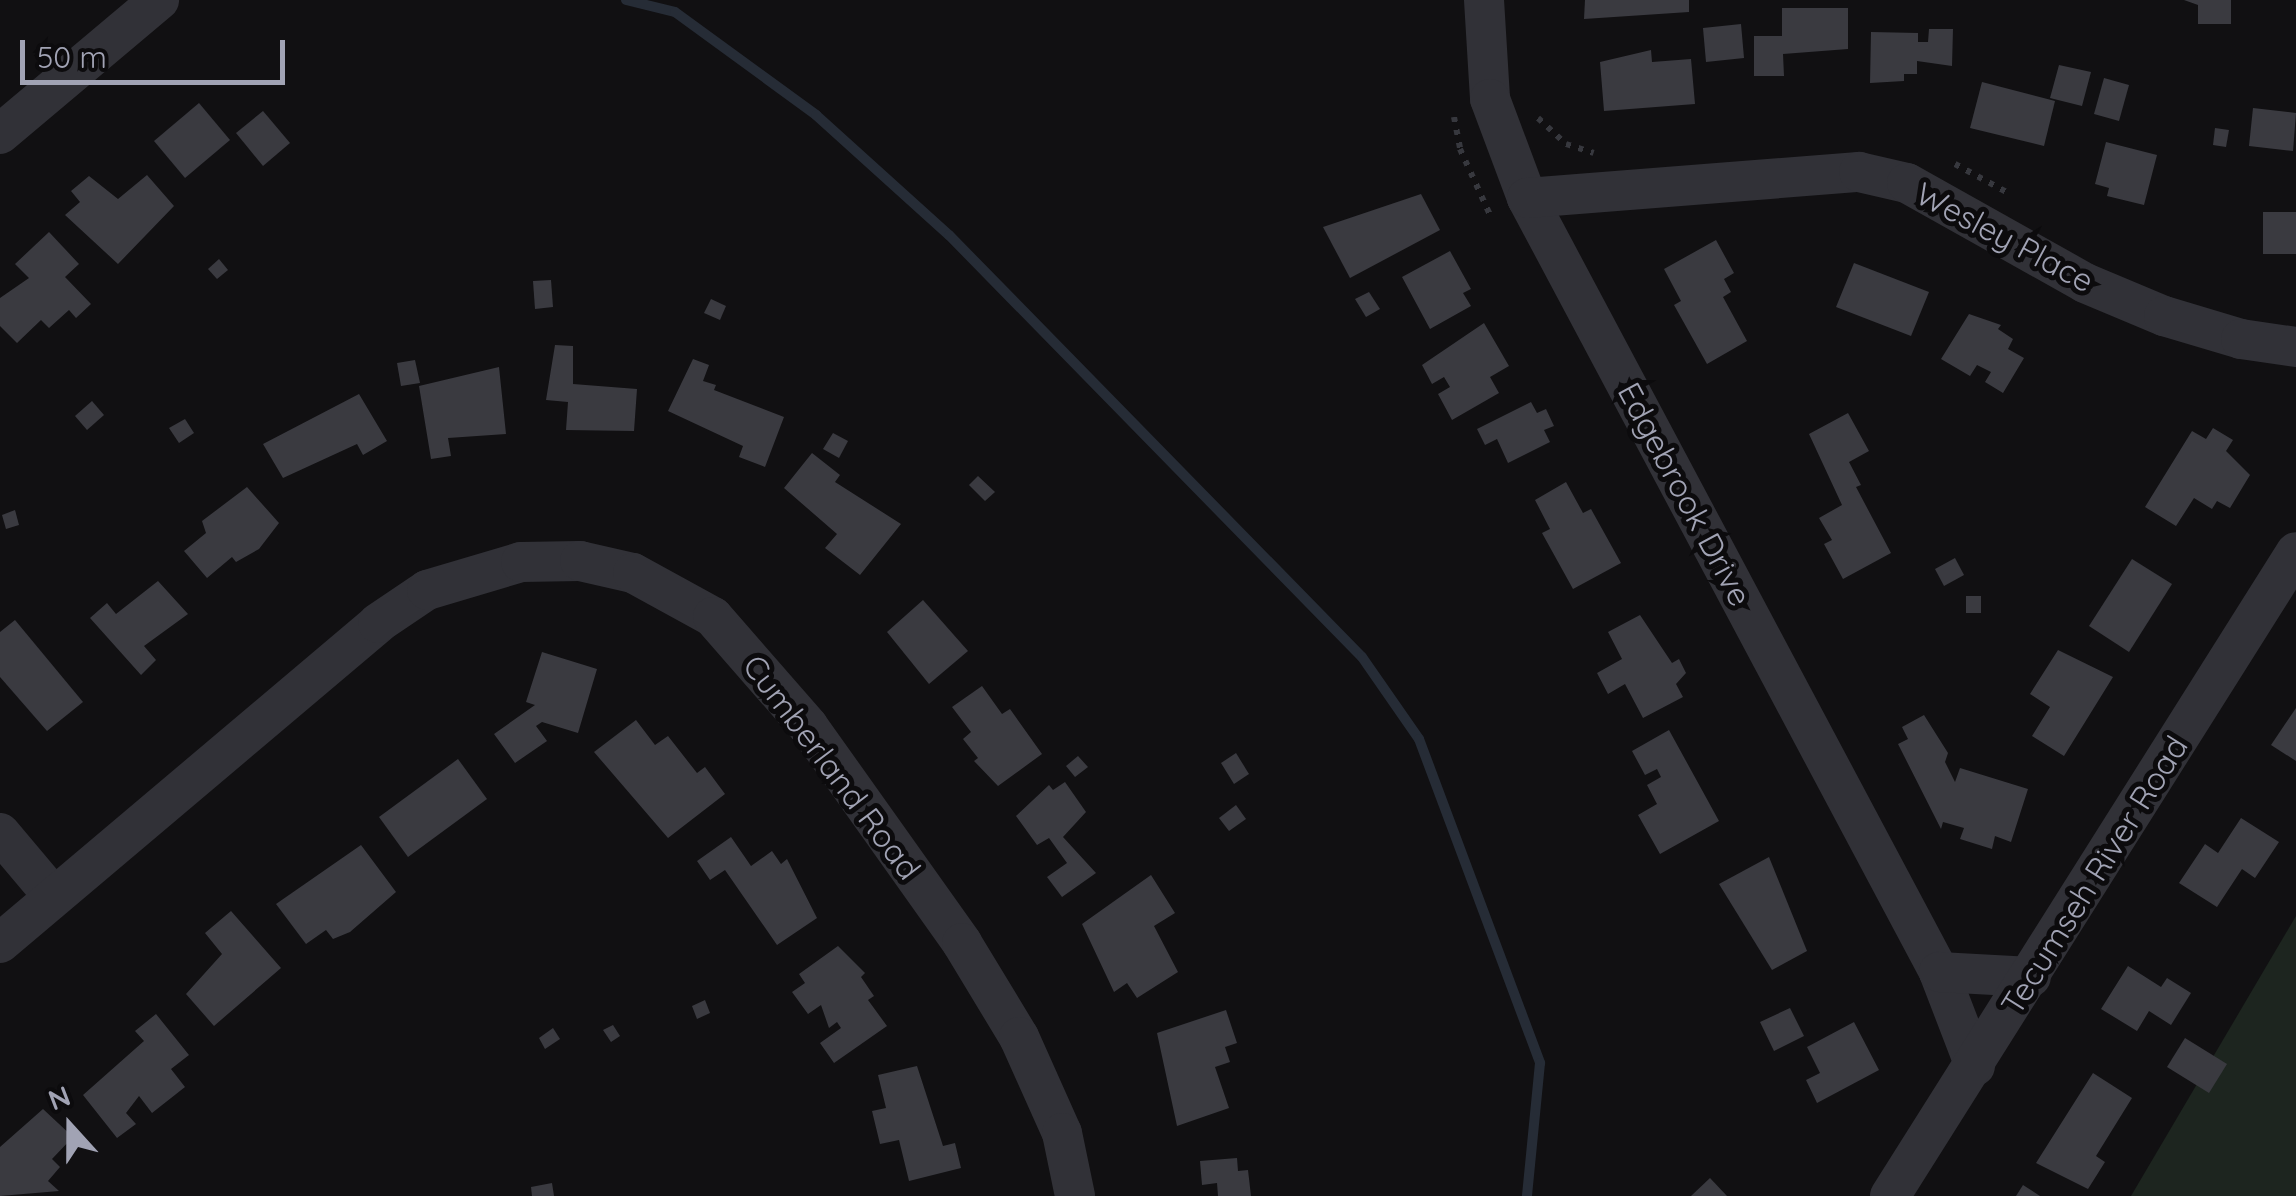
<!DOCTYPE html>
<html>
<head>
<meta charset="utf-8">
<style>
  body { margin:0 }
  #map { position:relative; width:2296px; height:1196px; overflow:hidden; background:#111012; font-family:Quicksand,sans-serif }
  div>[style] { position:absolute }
  .green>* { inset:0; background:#1d251f }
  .stream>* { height:10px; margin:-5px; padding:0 5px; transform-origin:5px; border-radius:5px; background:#262c36 }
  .building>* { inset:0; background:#3a3a40 }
  .path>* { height:6px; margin-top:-3px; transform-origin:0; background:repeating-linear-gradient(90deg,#37383e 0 5px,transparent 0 13px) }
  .minor>* { height:40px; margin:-20px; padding:0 20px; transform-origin:20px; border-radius:20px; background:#313137 }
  span { translate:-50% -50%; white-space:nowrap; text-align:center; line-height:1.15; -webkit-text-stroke:10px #0c0b0d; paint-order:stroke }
  .street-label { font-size:32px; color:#a1a3b4 }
  .north { position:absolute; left:20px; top:1076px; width:100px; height:100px; -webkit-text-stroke:8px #0c0b0d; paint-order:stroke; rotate:339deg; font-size:28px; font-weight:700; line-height:40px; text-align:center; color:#a1a3b4 }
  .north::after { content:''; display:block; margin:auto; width:35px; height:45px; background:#a1a3b4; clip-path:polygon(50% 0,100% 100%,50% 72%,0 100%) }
  .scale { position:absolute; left:20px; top:40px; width:265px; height:45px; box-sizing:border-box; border:5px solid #a1a3b4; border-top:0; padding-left:12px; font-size:30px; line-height:35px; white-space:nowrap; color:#a1a3b4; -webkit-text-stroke:8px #0c0b0d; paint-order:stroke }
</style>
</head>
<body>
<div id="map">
  <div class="green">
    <div style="clip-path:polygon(2296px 916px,2296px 1196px,2131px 1196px)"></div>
  </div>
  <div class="stream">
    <div style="left:626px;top:0;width:50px;rotate:13.8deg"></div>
    <div style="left:675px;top:12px;width:175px;rotate:36.1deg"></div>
    <div style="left:816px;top:115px;width:179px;rotate:42.1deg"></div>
    <div style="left:949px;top:235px;width:590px;rotate:45.62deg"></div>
    <div style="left:1362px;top:657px;width:100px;rotate:55.2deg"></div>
    <div style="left:1419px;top:739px;width:346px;rotate:69.5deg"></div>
    <div style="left:1540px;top:1063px;width:134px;rotate:95.6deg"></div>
  </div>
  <div class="building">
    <div style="clip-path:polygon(1585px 0,1689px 0,1689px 12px,1584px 19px)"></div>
    <div style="clip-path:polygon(2184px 0,2231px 0,2231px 24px,2198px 24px,2198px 5px)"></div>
    <div style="clip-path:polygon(1782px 8px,1848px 8px,1848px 49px,1783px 54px,1784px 76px,1754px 76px,1754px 36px,1782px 36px)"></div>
    <div style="clip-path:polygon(1741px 24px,1744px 58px,1706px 62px,1703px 28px)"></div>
    <div style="clip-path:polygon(1929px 29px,1953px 29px,1952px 66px,1917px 61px,1917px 74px,1904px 74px,1904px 81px,1870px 83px,1871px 32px,1918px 33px,1918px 42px,1928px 42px)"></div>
    <div style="clip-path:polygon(1651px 50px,1652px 62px,1691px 59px,1695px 104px,1604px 111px,1600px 62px)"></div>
    <div style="clip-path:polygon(2059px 65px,2091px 72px,2082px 106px,2050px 98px)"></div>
    <div style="clip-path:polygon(2104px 78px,2129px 85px,2119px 121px,2094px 114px)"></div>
    <div style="clip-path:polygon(1982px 82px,2055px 101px,2044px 146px,1970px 128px)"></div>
    <div style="clip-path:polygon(199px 103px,230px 140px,185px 178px,154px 141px)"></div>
    <div style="clip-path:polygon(2253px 108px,2296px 113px,2293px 151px,2249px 146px)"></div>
    <div style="clip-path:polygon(263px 111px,290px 143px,263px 166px,236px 133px)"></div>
    <div style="clip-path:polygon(2215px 128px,2229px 130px,2226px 147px,2213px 145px)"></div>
    <div style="clip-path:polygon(2106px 142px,2157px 155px,2144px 205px,2107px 196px,2109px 188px,2095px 184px)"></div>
    <div style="clip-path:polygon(147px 175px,174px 206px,118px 264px,65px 215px,80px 202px,71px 191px,89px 176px,118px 199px)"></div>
    <div style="clip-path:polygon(1421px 194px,1440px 230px,1350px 278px,1323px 227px)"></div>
    <div style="clip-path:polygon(2263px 212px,2296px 212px,2296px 254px,2263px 254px)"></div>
    <div style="clip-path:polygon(49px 232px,79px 264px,65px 277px,91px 304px,76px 318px,69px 310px,49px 328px,41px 320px,17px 343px,0 326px,0 298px,29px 278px,15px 264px)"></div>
    <div style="clip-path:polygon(1716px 240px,1734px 273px,1724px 279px,1731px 292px,1723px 297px,1747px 341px,1707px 364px,1674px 305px,1681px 301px,1664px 269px)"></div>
    <div style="clip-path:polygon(1450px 251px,1471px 289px,1463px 293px,1471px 306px,1430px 329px,1402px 277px)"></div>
    <div style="clip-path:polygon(219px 259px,228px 270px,217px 279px,208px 269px)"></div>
    <div style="clip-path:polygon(1854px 263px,1929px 292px,1911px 336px,1836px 307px)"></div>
    <div style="clip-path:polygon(551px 280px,553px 307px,535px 309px,533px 281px)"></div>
    <div style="clip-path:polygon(1369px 292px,1380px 309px,1366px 317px,1355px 299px)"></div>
    <div style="clip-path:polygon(711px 299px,726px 306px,720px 320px,704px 313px)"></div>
    <div style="clip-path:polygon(1969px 314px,2001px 325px,1998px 329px,2013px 339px,2008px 349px,2024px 358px,2003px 393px,1985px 382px,1991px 372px,1977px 365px,1970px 376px,1941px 359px)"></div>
    <div style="clip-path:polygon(1484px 323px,1509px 366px,1490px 377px,1499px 393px,1452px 420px,1438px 394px,1450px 387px,1444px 377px,1432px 384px,1422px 365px)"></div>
    <div style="clip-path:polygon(555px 345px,573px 346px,573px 384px,637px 389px,634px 431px,566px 430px,568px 402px,546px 400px)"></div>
    <div style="clip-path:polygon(693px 359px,709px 365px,703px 381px,716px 385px,714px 390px,784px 417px,765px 467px,739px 457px,743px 446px,668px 411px)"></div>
    <div style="clip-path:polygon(415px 360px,420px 383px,401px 386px,397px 363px)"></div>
    <div style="clip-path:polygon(499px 367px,506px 434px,448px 438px,451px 456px,431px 459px,419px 386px)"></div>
    <div style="clip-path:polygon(359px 394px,387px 441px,363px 455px,357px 444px,283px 478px,263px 444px)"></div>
    <div style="clip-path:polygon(92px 401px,104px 415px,87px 430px,75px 416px)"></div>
    <div style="clip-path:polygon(1531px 402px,1537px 413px,1546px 409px,1554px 426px,1544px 430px,1550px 442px,1508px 463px,1497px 439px,1485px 445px,1477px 429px)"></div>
    <div style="clip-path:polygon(1848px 413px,1869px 451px,1849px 462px,1861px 485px,1856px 487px,1891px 553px,1843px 579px,1824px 544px,1832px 540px,1819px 518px,1842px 505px,1809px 434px)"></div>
    <div style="clip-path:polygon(185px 419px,194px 433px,179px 443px,169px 428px)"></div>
    <div style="clip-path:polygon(2213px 428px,2233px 440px,2226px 451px,2250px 475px,2230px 508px,2217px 501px,2212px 509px,2194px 498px,2176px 526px,2145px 507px,2192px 431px,2206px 439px)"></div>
    <div style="clip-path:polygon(833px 433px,848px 441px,839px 458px,823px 449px)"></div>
    <div style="clip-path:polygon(812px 453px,840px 475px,835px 482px,901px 524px,860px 575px,825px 548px,837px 534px,784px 488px)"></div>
    <div style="clip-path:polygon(978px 476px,995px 492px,985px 501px,969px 485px)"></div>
    <div style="clip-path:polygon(1566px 482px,1583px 513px,1591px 509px,1621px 563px,1573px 589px,1542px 533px,1550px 529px,1535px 500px)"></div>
    <div style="clip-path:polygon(247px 487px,279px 523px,259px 549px,236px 562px,232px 557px,207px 578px,184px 551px,206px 533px,202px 521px)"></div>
    <div style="clip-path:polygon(15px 510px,19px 525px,6px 529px,2px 515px)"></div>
    <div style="clip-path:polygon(1955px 558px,1964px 575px,1944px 586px,1935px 569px)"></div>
    <div style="clip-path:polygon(2132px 559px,2172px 584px,2129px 652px,2089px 626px)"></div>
    <div style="clip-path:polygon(158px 581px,188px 614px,144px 646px,156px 660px,141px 675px,90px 618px,107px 603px,116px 614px)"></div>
    <div style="clip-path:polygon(1966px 596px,1981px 596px,1981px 613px,1966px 613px)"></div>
    <div style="clip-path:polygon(923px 600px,968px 651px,929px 684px,887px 632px)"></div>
    <div style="clip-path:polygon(1640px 615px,1672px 663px,1679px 659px,1686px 673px,1676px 684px,1683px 697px,1643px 718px,1625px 684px,1608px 694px,1597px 673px,1622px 659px,1608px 632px)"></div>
    <div style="clip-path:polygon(15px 620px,83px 702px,47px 731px,0 677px,0 632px)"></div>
    <div style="clip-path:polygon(2058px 650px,2113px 677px,2064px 756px,2032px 736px,2050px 707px,2030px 694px)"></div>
    <div style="clip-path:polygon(542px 652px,597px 669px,578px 733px,542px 722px,536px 726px,547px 741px,515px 763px,494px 734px,535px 705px,526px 702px)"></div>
    <div style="clip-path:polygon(982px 686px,1002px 714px,1010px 709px,1042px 754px,998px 786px,974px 761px,978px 758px,963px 739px,971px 732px,952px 707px)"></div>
    <div style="clip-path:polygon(2296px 708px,2296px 761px,2271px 745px)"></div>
    <div style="clip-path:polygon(1924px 715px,1948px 753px,1945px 762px,1955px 782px,1960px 768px,2028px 789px,2011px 842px,1995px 836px,1992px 849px,1960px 839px,1964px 828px,1943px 822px,1941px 829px,1898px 744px,1908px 739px,1902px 727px)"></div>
    <div style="clip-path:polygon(636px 720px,655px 745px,668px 736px,697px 773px,705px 767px,725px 794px,668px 838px,594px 752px)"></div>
    <div style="clip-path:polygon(1669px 730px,1719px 821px,1660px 854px,1638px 815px,1657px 804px,1647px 785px,1661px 777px,1657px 769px,1645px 775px,1632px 751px)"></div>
    <div style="clip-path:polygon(1236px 753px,1249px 774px,1234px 784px,1221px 763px)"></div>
    <div style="clip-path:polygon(1078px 756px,1088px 767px,1075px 777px,1066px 766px)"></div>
    <div style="clip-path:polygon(458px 759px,487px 799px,408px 857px,379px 817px)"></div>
    <div style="clip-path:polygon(1065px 782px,1086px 812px,1063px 837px,1096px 873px,1062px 897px,1047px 877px,1067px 863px,1049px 838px,1037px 845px,1016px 816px,1049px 785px,1053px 790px)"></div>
    <div style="clip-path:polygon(1236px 805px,1246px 819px,1229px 831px,1219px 818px)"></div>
    <div style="clip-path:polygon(2241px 818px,2279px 842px,2255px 878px,2242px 869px,2217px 907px,2179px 883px,2205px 844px,2218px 853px)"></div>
    <div style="clip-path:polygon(731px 837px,751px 866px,772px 851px,781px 864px,787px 859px,817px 918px,777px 945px,725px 870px,710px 880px,697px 861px)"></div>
    <div style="clip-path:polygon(361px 845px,396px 892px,350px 932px,333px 939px,326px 930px,306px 944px,276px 904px)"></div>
    <div style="clip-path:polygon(1769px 857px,1807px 951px,1772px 970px,1719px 884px)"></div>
    <div style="clip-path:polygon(1151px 875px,1175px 913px,1154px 926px,1178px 972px,1137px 998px,1127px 983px,1114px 992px,1082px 924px)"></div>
    <div style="clip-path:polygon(231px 911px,281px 968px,214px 1026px,186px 994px,222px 954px,205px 933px)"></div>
    <div style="clip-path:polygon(838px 946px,865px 973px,861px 977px,874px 996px,868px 1000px,887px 1026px,834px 1063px,820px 1043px,841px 1028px,837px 1022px,829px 1028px,821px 1005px,808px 1014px,792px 992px,805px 983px,799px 974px)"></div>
    <div style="clip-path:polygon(2128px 966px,2161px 987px,2167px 978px,2191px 993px,2171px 1025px,2149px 1011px,2137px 1031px,2101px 1009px)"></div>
    <div style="clip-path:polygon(705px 1000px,710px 1013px,697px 1019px,692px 1006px)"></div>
    <div style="clip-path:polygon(1790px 1008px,1804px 1036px,1774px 1051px,1760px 1022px)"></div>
    <div style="clip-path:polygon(1226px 1010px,1237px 1043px,1225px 1047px,1230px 1062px,1215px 1067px,1229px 1108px,1177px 1126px,1157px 1033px)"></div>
    <div style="clip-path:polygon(156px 1014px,189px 1055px,171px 1069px,185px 1087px,152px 1113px,139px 1096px,126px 1113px,136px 1124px,117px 1138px,83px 1095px,144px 1041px,135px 1031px)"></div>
    <div style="clip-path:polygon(1854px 1022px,1879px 1070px,1817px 1103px,1806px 1080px,1820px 1073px,1807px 1047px)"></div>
    <div style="clip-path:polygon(613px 1025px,620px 1036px,611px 1042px,603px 1030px)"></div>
    <div style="clip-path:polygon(553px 1028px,560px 1039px,545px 1049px,539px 1038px)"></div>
    <div style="clip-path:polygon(2185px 1038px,2227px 1064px,2209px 1093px,2167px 1067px)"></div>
    <div style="clip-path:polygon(917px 1066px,943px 1146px,955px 1143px,961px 1168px,909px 1181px,899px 1140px,880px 1144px,872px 1111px,886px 1108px,878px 1075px)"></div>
    <div style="clip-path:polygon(2093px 1073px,2132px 1098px,2096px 1156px,2105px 1162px,2088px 1189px,2036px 1163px)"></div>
    <div style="clip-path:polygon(43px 1109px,73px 1137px,52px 1159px,60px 1167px,48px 1181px,59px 1191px,0 1196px,0 1147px)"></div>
    <div style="clip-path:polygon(1237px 1158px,1238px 1171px,1248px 1170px,1251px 1196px,1218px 1196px,1217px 1183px,1202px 1185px,1200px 1161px)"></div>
    <div style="clip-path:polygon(1710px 1178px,1727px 1196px,1691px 1196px)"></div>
    <div style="clip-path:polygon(552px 1183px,554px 1196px,532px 1196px,531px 1187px)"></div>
    <div style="clip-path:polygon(2023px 1185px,2040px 1196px,2016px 1196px)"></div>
  </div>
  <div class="path">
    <div style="left:1454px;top:117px;width:33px;rotate:79deg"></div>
    <div style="left:1460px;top:149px;width:75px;rotate:65.5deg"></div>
    <div style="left:1538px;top:118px;width:38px;rotate:43deg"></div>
    <div style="left:1566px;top:144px;width:29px;rotate:18deg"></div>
    <div style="left:1955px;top:164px;width:63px;rotate:28.6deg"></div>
  </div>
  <div class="minor">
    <div style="left:1484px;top:0;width:99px;rotate:86.5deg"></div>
    <div style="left:1490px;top:99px;width:106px;rotate:69.5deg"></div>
    <div style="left:1527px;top:198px;width:877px;rotate:61.97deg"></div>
    <div style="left:0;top:134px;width:208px;rotate:-40.1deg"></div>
    <div style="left:1527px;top:198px;width:333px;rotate:-4.5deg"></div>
    <div style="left:1859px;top:172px;width:49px;rotate:12.9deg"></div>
    <div style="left:1907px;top:183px;width:204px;rotate:29.3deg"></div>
    <div style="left:2085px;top:283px;width:86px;rotate:22.7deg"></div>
    <div style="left:2164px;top:316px;width:80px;rotate:16.6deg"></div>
    <div style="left:2241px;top:339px;width:56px;rotate:8.3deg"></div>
    <div style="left:0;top:833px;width:82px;rotate:49.9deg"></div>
    <div style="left:0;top:943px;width:495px;rotate:-40.2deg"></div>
    <div style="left:378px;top:623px;width:59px;rotate:-34deg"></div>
    <div style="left:427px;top:590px;width:98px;rotate:-16.6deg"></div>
    <div style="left:521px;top:562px;width:59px;rotate:-1deg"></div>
    <div style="left:580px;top:561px;width:54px;rotate:12.8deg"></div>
    <div style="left:633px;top:573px;width:91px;rotate:28.8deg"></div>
    <div style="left:713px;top:617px;width:145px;rotate:48.9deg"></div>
    <div style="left:808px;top:726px;width:266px;rotate:54.6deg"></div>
    <div style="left:962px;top:943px;width:110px;rotate:58.8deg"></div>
    <div style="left:1019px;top:1037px;width:105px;rotate:65.9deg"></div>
    <div style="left:1062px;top:1133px;width:64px;rotate:78.3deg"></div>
    <div style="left:1975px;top:1066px;width:101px;rotate:-111deg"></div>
    <div style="left:1939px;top:972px;width:92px;rotate:3.1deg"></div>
    <div style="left:1890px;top:1196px;width:761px;rotate:-57.77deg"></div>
  </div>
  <div class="street-label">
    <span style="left:2005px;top:237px;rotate:28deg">Wesley Place</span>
    <span style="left:1685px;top:494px;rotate:62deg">Edgebrook Drive</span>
    <span style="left:832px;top:767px;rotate:53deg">Cumberland Road</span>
    <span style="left:2094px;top:875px;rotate:-58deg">Tecumseh River Road</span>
  </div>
  <div class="north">N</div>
  <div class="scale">50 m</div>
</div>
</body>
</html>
